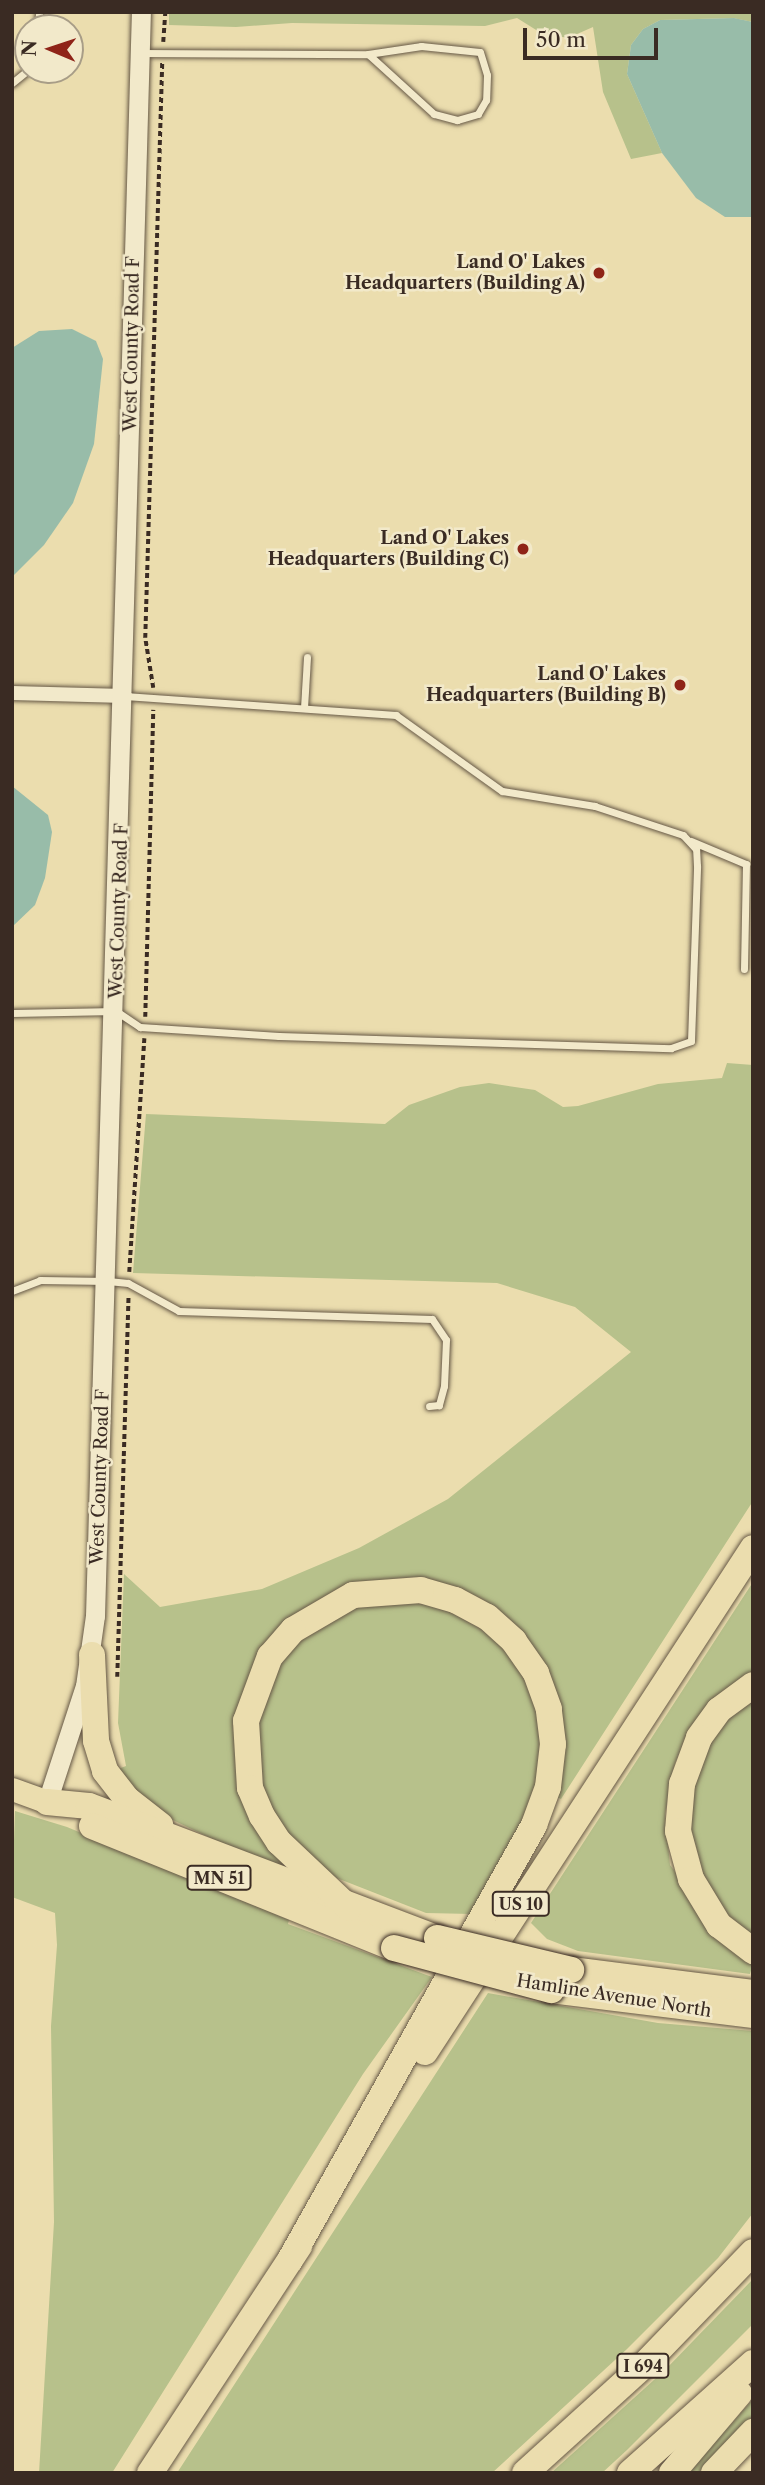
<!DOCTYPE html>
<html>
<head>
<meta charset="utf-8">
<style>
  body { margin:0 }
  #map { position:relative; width:765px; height:2485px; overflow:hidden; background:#ebddae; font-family:"Libre Caslon Text",serif }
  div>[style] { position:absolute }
  .green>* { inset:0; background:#b7c18b }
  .water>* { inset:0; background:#98bca9 }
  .path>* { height:3.5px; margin-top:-1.75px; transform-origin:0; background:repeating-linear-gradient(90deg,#3a2b23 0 5px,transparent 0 8.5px) }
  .roads { filter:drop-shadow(0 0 2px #665846) drop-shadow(0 0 2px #665846) }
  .lane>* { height:7px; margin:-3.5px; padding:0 3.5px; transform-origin:3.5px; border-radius:3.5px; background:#f2e9ca }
  .street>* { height:14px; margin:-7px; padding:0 7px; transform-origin:7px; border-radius:7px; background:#f2e9ca }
  .secondary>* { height:19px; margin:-9.5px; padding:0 9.5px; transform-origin:9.5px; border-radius:9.5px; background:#f2e9ca }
  .primary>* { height:23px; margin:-11.5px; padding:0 11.5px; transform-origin:11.5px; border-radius:11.5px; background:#ebddae }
  .highway>* { height:26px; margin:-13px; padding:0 13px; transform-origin:13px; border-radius:13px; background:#ebddae }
  .bridges { filter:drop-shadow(0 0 2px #3a2b23) drop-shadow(0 0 2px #3a2b23) }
  .highway-bridge>* { height:26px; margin:-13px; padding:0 13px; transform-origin:13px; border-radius:13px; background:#ebddae }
  .dots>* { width:19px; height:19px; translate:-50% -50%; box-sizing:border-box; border:4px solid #f2e9ca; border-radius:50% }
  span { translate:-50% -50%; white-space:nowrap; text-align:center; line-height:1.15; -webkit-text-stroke:5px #f2e9ca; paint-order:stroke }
  .shield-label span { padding:2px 5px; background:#f2e9ca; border:2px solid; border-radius:5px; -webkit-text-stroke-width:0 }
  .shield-label { font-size:16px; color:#3a2b23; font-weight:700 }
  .poi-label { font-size:18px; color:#3a2b23; font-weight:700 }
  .right { translate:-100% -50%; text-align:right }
  .street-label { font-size:18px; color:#3a2b23 }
  .frame { position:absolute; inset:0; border:14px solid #3a2b23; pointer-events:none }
  .north { position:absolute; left:14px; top:14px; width:70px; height:70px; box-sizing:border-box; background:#f2e9ca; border:2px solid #a89d87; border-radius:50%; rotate:272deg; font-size:19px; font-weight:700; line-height:28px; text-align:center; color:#3a2b23 }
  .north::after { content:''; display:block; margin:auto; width:24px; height:32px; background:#8f2418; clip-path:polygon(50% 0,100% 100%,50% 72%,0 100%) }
  .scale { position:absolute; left:523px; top:28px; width:135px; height:32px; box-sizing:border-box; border:4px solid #3a2b23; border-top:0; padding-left:9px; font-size:21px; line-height:24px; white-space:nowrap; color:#3a2b23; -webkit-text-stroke:5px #f2e9ca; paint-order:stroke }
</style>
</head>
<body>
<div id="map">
  <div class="green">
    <div style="clip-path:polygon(169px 12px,753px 12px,753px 22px,733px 18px,660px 20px,643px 29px,631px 45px,627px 74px,662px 153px,631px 159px,603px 92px,593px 27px,568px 38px,541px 33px,517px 18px,485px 26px,292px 23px,236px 27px,169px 25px)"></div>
    <div style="clip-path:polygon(727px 1063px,753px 1065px,753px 1501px,561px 1799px,555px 1796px,557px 1711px,467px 1596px,320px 1600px,236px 1730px,287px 1866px,281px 1872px,148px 1808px,118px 1769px,126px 1766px,118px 1723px,124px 1574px,160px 1607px,262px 1589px,359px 1548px,448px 1499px,631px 1352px,575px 1307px,497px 1283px,133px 1273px,146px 1114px,385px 1124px,409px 1105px,460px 1087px,489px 1083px,535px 1090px,563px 1107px,578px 1106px,658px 1084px,722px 1078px)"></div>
    <div style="clip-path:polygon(753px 1582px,753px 1672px,687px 1737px,675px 1763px,665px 1814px,670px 1865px,739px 1955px,753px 1964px,750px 1974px,578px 1951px,547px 1939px,531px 1923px)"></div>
    <div style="clip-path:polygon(392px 1599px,443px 1607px,493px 1636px,524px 1674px,538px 1711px,542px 1746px,532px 1805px,472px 1914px,426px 1913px,329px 1875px,307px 1860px,262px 1795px,254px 1736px,280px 1662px,314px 1626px,370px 1602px)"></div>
    <div style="clip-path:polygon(753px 1694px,753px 1940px,725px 1919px,689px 1847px,688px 1801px,703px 1748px,728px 1714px)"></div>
    <div style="clip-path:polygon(15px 1811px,67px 1827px,289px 1920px,288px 1924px,432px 1977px,363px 2074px,112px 2473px,39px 2473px,54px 2222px,51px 2026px,57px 1945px,55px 1913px,12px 1897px)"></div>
    <div style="clip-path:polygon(488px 1993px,658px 2023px,753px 2031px,753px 2213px,718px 2258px,627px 2349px,492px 2473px,177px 2473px)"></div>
    <div style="clip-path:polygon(753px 2279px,753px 2324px,627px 2450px,602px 2473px,551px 2473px,665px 2370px)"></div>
    <div style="clip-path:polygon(753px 2399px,753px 2416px,698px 2473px,688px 2473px)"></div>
  </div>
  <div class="water">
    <div style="clip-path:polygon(734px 18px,753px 22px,753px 217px,725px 217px,696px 198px,662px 153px,627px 74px,631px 45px,643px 29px,660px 20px)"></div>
    <div style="clip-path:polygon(72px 329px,96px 341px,103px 359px,94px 444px,73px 503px,44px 545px,12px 577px,12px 348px,39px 331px)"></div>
    <div style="clip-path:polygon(12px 786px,48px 815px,52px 832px,45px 878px,35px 905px,12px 927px)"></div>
  </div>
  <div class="path">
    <div style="left:163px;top:42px;width:30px;rotate:-86deg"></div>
    <div style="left:153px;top:688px;width:51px;rotate:-99.1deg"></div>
    <div style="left:145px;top:638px;width:575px;rotate:-88.31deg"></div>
    <div style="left:145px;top:1017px;width:307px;rotate:-88.5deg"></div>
    <div style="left:129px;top:1272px;width:234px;rotate:-86.3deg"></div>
    <div style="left:117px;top:1677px;width:380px;rotate:-88.3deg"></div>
  </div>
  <div class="roads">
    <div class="lane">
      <div style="left:38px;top:28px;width:16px;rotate:-86deg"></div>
      <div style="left:140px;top:53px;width:228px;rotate:0.3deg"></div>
      <div style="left:368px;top:54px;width:54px;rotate:-8.6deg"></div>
      <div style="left:421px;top:46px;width:59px;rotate:5.8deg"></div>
      <div style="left:480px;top:52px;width:24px;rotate:73deg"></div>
      <div style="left:487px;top:75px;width:25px;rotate:92deg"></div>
      <div style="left:486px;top:100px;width:16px;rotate:120deg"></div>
      <div style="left:478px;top:114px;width:22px;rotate:164deg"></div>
      <div style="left:457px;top:120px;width:24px;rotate:-165deg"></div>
      <div style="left:434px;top:114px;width:89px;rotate:-137.7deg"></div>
      <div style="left:12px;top:83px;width:21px;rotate:-39deg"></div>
      <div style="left:304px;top:708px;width:51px;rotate:-86.6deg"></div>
      <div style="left:691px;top:841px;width:60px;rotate:22.7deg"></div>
      <div style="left:746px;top:864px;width:105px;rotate:91.1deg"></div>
      <div style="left:12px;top:1013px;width:104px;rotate:-1.1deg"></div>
      <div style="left:116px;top:1011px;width:29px;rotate:34deg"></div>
      <div style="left:140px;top:1027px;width:139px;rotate:3.7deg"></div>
      <div style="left:279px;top:1036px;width:392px;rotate:1.8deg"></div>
      <div style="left:671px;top:1048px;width:21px;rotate:-19deg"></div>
      <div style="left:691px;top:1041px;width:175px;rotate:-88deg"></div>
      <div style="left:697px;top:866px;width:17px;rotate:-93deg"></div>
      <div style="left:696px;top:849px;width:19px;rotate:-133deg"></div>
      <div style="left:683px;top:835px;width:93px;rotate:-161.8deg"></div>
      <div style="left:595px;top:806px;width:94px;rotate:-170.8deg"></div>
      <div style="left:502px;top:791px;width:130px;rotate:-144.4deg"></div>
      <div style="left:396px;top:715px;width:272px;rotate:-176deg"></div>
      <div style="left:12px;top:1291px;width:30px;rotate:-21deg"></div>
      <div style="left:40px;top:1280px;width:68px;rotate:0.8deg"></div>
      <div style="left:108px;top:1281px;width:20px;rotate:6deg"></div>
      <div style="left:128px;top:1283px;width:58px;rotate:28.8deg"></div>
      <div style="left:179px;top:1311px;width:253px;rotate:1.8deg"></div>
      <div style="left:432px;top:1319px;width:25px;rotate:56deg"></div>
      <div style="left:446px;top:1340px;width:46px;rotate:92.5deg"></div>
      <div style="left:444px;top:1386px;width:20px;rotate:105deg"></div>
      <div style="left:439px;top:1405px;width:10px;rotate:174deg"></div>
    </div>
    <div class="street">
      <div style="left:12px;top:693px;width:113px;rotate:1.5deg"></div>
    </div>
    <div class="secondary">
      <div style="left:47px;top:1802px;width:122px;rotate:-71.9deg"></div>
      <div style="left:85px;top:1686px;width:71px;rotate:-81.9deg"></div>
      <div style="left:95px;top:1616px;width:1605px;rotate:-88.36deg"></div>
    </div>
    <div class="primary">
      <div style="left:12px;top:1789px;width:37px;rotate:20deg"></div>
    </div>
    <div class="highway">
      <div style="left:92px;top:1655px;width:86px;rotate:87.3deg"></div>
      <div style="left:96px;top:1741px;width:31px;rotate:73deg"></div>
      <div style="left:105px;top:1771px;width:37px;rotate:52deg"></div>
      <div style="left:128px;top:1800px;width:41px;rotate:38deg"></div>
      <div style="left:753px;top:1685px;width:42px;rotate:143.7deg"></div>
      <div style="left:719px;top:1710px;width:34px;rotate:126deg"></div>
      <div style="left:699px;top:1738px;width:49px;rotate:110.3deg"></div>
      <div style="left:682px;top:1784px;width:47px;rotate:94.9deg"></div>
      <div style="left:678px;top:1831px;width:50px;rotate:74.8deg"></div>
      <div style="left:691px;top:1879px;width:54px;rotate:58.7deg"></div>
      <div style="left:719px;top:1925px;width:43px;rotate:37.4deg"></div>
      <div style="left:47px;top:1802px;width:42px;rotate:5.4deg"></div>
      <div style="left:89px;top:1806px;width:372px;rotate:20.8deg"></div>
      <div style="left:92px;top:1826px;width:326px;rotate:22deg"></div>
      <div style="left:571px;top:1970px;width:183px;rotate:7.2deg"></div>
      <div style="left:551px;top:1990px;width:204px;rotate:7.1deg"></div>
      <div style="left:425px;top:2052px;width:601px;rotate:-56.94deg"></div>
      <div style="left:290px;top:2260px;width:499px;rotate:-60.7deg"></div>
      <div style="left:534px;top:1825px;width:40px;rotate:-69.8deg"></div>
      <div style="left:548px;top:1787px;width:43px;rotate:-83.4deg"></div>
      <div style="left:553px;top:1744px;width:35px;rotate:-97deg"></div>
      <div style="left:549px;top:1709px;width:38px;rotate:-110deg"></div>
      <div style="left:536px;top:1673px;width:39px;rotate:-125deg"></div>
      <div style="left:514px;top:1641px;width:36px;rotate:-138deg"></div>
      <div style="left:487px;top:1617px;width:36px;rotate:-152deg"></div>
      <div style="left:455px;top:1600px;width:35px;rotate:-164deg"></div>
      <div style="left:421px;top:1590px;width:68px;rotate:175.8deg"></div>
      <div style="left:353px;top:1595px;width:69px;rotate:149.7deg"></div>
      <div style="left:293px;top:1630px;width:35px;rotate:131deg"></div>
      <div style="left:270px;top:1656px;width:69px;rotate:110.3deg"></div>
      <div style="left:246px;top:1721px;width:67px;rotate:86.6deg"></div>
      <div style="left:250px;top:1788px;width:30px;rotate:67deg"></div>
      <div style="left:262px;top:1816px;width:31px;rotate:57deg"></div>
      <div style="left:279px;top:1842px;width:96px;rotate:43.3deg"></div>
      <div style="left:150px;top:2473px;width:272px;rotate:-56.7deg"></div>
      <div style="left:525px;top:2473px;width:159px;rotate:-42.2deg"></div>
      <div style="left:643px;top:2366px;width:158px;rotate:-46deg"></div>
      <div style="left:630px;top:2473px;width:165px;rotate:-41.8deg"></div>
      <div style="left:672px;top:2473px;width:104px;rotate:-49.7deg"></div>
      <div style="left:714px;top:2473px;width:57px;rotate:-46.4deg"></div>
    </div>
  </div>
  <div class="bridges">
    <div class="highway-bridge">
      <div style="left:437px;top:1938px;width:138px;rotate:13.4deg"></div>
      <div style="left:394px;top:1948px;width:163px;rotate:15deg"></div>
    </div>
  </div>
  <div class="dots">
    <div style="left:599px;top:273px;background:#8f2418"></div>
    <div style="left:523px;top:549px;background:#8f2418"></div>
    <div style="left:680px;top:685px;background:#8f2418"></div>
  </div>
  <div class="shield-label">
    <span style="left:219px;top:1878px">MN 51</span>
    <span style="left:521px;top:1904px">US 10</span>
    <span style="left:643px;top:2366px">I 694</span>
  </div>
  <div class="poi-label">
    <span class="right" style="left:585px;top:273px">Land O' Lakes<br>Headquarters (Building A)</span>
    <span class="right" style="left:509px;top:549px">Land O' Lakes<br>Headquarters (Building C)</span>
    <span class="right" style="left:666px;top:685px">Land O' Lakes<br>Headquarters (Building B)</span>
  </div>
  <div class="street-label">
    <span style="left:132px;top:344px;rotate:-89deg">West County Road F</span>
    <span style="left:119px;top:911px;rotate:-88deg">West County Road F</span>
    <span style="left:100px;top:1477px;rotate:-88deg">West County Road F</span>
    <span style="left:614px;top:1996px;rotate:9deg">Hamline Avenue North</span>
  </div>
  <div class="frame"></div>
  <div class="north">N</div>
  <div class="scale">50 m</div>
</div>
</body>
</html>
